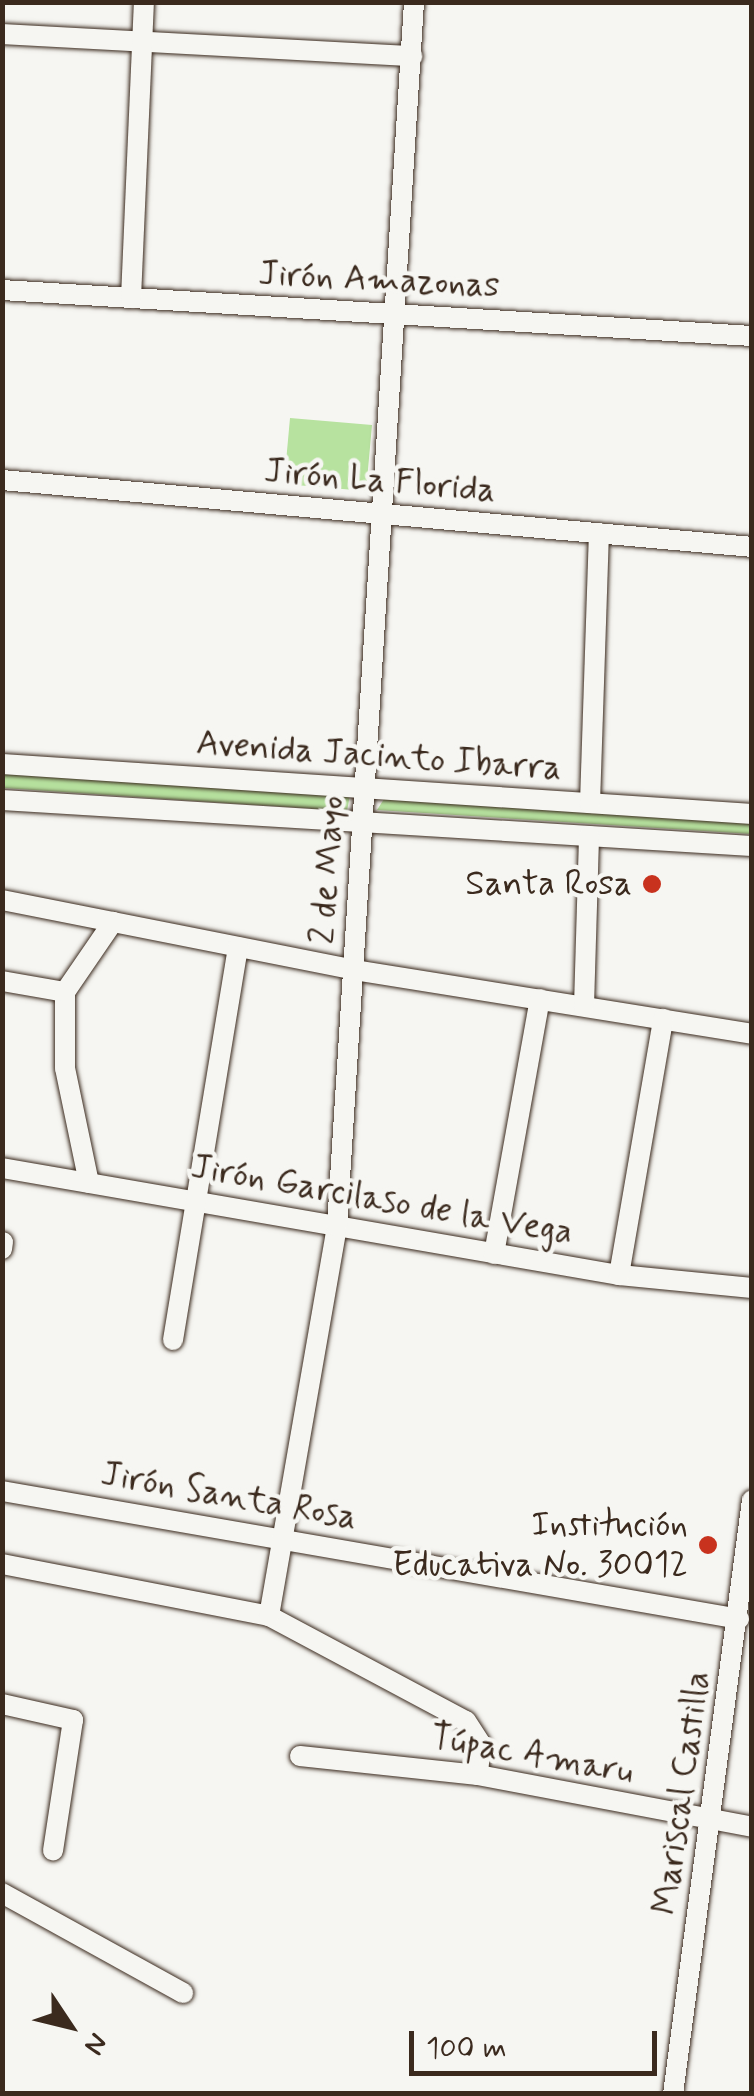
<!DOCTYPE html>
<html>
<head>
<meta charset="utf-8">
<style>
  body { margin:0 }
  #map { position:relative; width:754px; height:2096px; overflow:hidden; background:#f6f6f2; font-family:Mynerve,sans-serif }
  div>[style] { position:absolute }
  .green>* { inset:0; background:#b7e29f }
  .roads { filter:drop-shadow(0 0 2px #3b2a1e) drop-shadow(0 0 2px #3b2a1e) }
  .minor>* { height:20px; margin:-10px; padding:0 10px; transform-origin:10px; border-radius:10px; background:#f6f6f2 }
  .dots>* { width:28px; height:28px; translate:-50% -50%; box-sizing:border-box; border:5px solid #f6f6f2; border-radius:50% }
  span { translate:-50% -50%; white-space:nowrap; text-align:center; line-height:1.15; -webkit-text-stroke:9px #f6f6f2; paint-order:stroke }
  .street-label { font-size:35px; color:#3b2a1e }
  .poi-label { font-size:35px; color:#3b2a1e }
  .right { translate:-100% -50%; text-align:right }
  .frame { position:absolute; inset:0; border:5px solid #3b2a1e; pointer-events:none }
  .north { position:absolute; left:20px; top:1976px; width:100px; height:100px; -webkit-text-stroke:8px #f6f6f2; paint-order:stroke; rotate:125deg; font-size:28px; font-weight:700; line-height:40px; text-align:center; color:#3b2a1e }
  .north::after { content:''; display:block; margin:auto; width:35px; height:45px; background:#3b2a1e; clip-path:polygon(50% 0,100% 100%,50% 72%,0 100%) }
  .scale { position:absolute; left:409px; top:2031px; width:248px; height:45px; box-sizing:border-box; border:5px solid #3b2a1e; border-top:0; padding-left:12px; font-size:30px; line-height:35px; white-space:nowrap; color:#3b2a1e; -webkit-text-stroke:8px #f6f6f2; paint-order:stroke }
</style>
</head>
<body>
<div id="map">
  <div class="green">
    <div style="clip-path:polygon(290px 418px,372px 425px,366px 491px,284px 484px)"></div>
    <div style="clip-path:polygon(2px 773px,350px 795px,347px 811px,3px 788px)"></div>
    <div style="clip-path:polygon(384px 799px,751px 820px,751px 834px,377px 810px)"></div>
  </div>
  <div class="roads">
    <div class="minor">
      <div style="left:2px;top:34px;width:411px;rotate:3.1deg"></div>
      <div style="left:2px;top:290px;width:751px;rotate:3.51deg"></div>
      <div style="left:131px;top:298px;width:296px;rotate:-87.5deg"></div>
      <div style="left:2px;top:480px;width:753px;rotate:5.1deg"></div>
      <div style="left:2px;top:764px;width:752px;rotate:3.81deg"></div>
      <div style="left:2px;top:800px;width:751px;rotate:3.51deg"></div>
      <div style="left:590px;top:803px;width:270px;rotate:-88.1deg"></div>
      <div style="left:2px;top:900px;width:359px;rotate:11.2deg"></div>
      <div style="left:354px;top:970px;width:403px;rotate:9.1deg"></div>
      <div style="left:2px;top:981px;width:64px;rotate:9.9deg"></div>
      <div style="left:584px;top:1006px;width:170px;rotate:-88.3deg"></div>
      <div style="left:2px;top:1168px;width:626px;rotate:9.84deg"></div>
      <div style="left:619px;top:1275px;width:134px;rotate:5.6deg"></div>
      <div style="left:89px;top:1183px;width:117px;rotate:-101.8deg"></div>
      <div style="left:65px;top:1068px;width:76px;rotate:-90deg"></div>
      <div style="left:65px;top:992px;width:85px;rotate:-55.6deg"></div>
      <div style="left:2px;top:1249px;width:7px;rotate:-82deg"></div>
      <div style="left:494px;top:1254px;width:259px;rotate:-79.8deg"></div>
      <div style="left:619px;top:1275px;width:260px;rotate:-80.2deg"></div>
      <div style="left:173px;top:1340px;width:398px;rotate:-80.6deg"></div>
      <div style="left:2px;top:1491px;width:748px;rotate:9.85deg"></div>
      <div style="left:2px;top:1564px;width:272px;rotate:11deg"></div>
      <div style="left:269px;top:1616px;width:223px;rotate:28.1deg"></div>
      <div style="left:466px;top:1721px;width:27px;rotate:57deg"></div>
      <div style="left:481px;top:1744px;width:31px;rotate:96deg"></div>
      <div style="left:269px;top:1616px;width:396px;rotate:-80.1deg"></div>
      <div style="left:337px;top:1226px;width:1226px;rotate:-86.4deg"></div>
      <div style="left:2px;top:1704px;width:73px;rotate:12.7deg"></div>
      <div style="left:73px;top:1720px;width:132px;rotate:98.7deg"></div>
      <div style="left:300px;top:1756px;width:179px;rotate:6.1deg"></div>
      <div style="left:478px;top:1775px;width:279px;rotate:10.7deg"></div>
      <div style="left:2px;top:1893px;width:207px;rotate:28.9deg"></div>
      <div style="left:673px;top:2094px;width:599px;rotate:-82.42deg"></div>
    </div>
  </div>
  <div class="dots">
    <div style="left:652px;top:884px;background:#c8321e"></div>
    <div style="left:708px;top:1545px;background:#c8321e"></div>
  </div>
  <div class="street-label">
    <span style="left:379px;top:280px;rotate:3deg">Jirón Amazonas</span>
    <span style="left:380px;top:481px;rotate:5deg">Jirón La Florida</span>
    <span style="left:379px;top:756px;rotate:4deg">Avenida Jacinto Ibarra</span>
    <span style="left:328px;top:870px;rotate:-86deg">2 de Mayo</span>
    <span style="left:382px;top:1200px;rotate:10deg">Jirón Garcilaso de la Vega</span>
    <span style="left:229px;top:1496px;rotate:10deg">Jirón Santa Rosa</span>
    <span style="left:532px;top:1755px;rotate:10deg">Túpac Amaru</span>
    <span style="left:682px;top:1793px;rotate:-82deg">Mariscal Castilla</span>
  </div>
  <div class="poi-label">
    <span class="right" style="left:632px;top:884px">Santa Rosa</span>
    <span class="right" style="left:688px;top:1545px">Institución<br>Educativa No. 30012</span>
  </div>
  <div class="frame"></div>
  <div class="north">N</div>
  <div class="scale">100 m</div>
</div>
</body>
</html>
